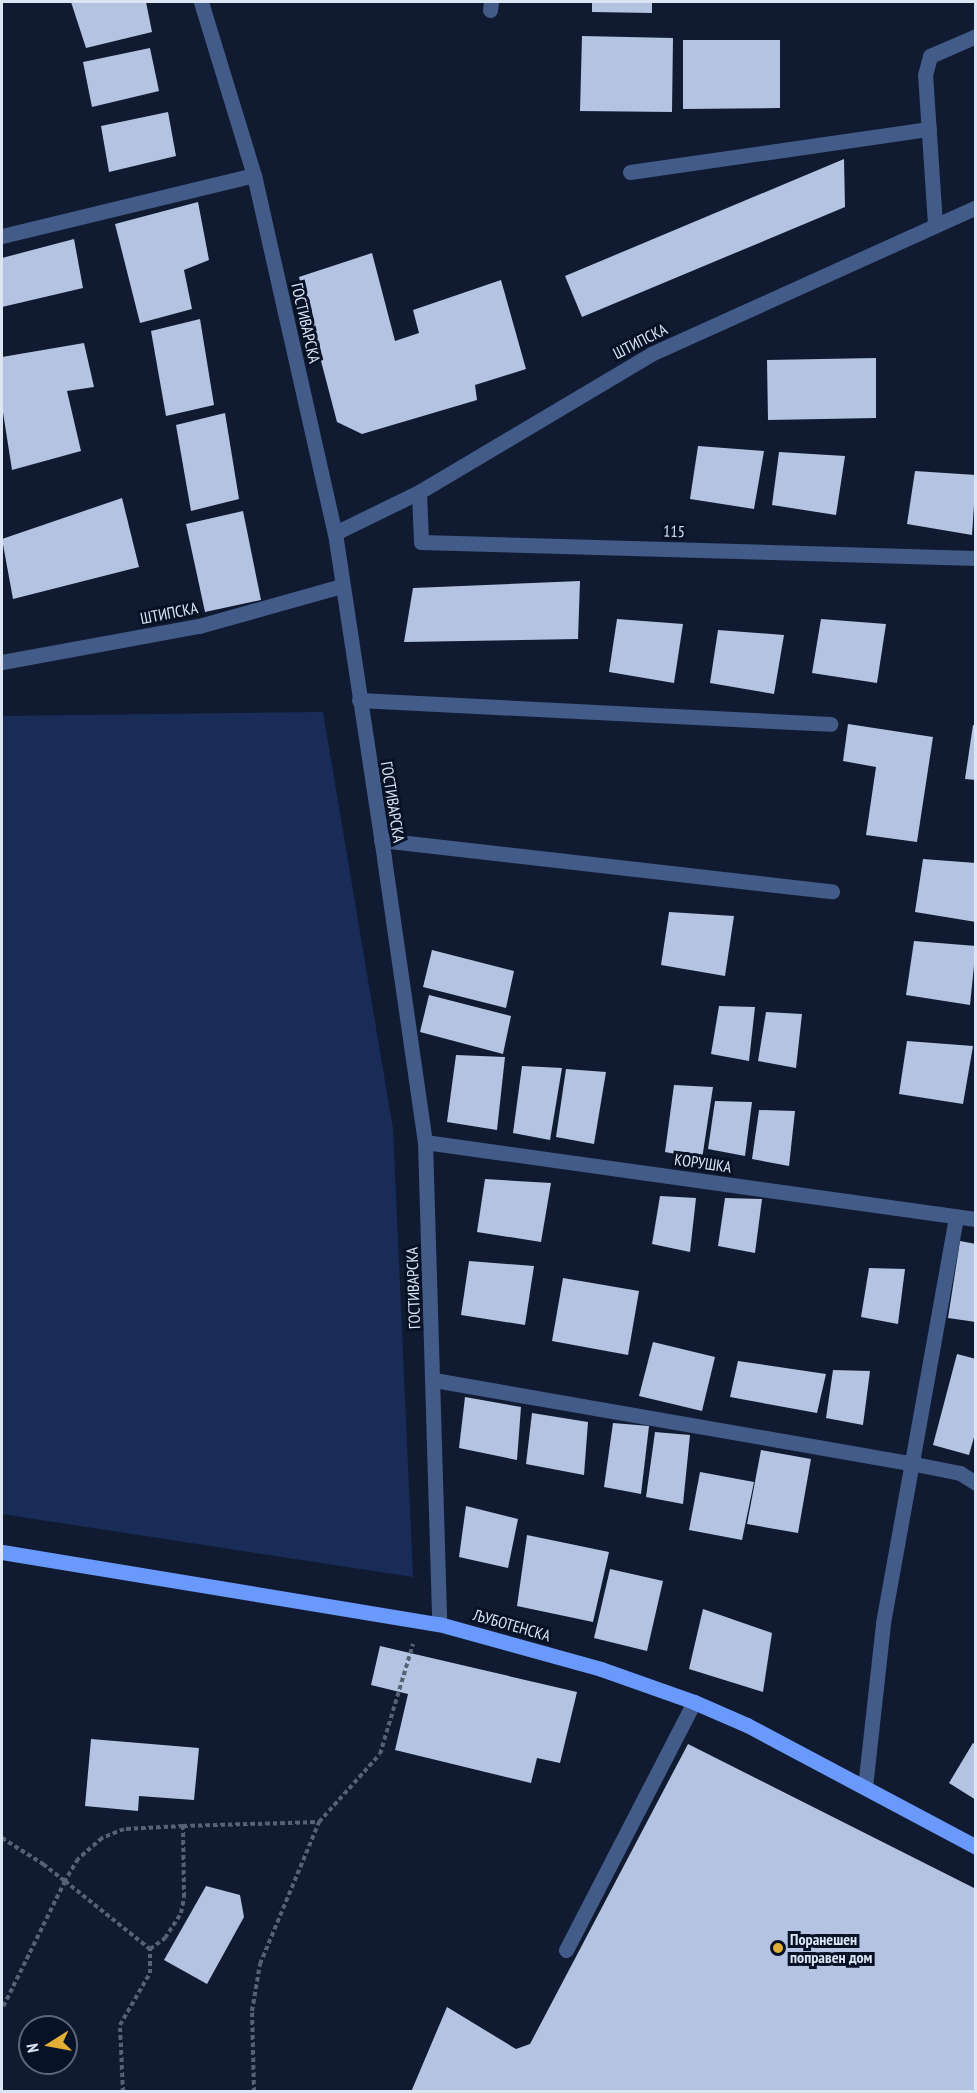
<!DOCTYPE html>
<html>
<head>
<meta charset="utf-8">
<style>
  body { margin:0 }
  #map { position:relative; width:977px; height:2093px; overflow:hidden; background:#101b31; font-family:"PT Sans Narrow",sans-serif }
  div>[style] { position:absolute }
  .green>* { inset:0; background:#182c57 }
  .building>* { inset:0; background:#b3c3e1 }
  .path>* { height:4px; margin-top:-2px; transform-origin:0; background:repeating-linear-gradient(90deg,#566174 0 4.5px,transparent 0 7.5px) }
  .minor>* { height:15px; margin:-7.5px; padding:0 7.5px; transform-origin:7.5px; border-radius:7.5px; background:#435b89 }
  .major>* { height:15px; margin:-7.5px; padding:0 7.5px; transform-origin:7.5px; border-radius:7.5px; background:#6999fb }
  .dots>* { width:16px; height:16px; translate:-50% -50%; box-sizing:border-box; border:3px solid #081227; border-radius:50% }
  span { translate:-50% -50%; white-space:nowrap; text-align:center; line-height:1.15; -webkit-text-stroke:6px #081227; paint-order:stroke }
  .street-label { font-size:16px; color:#dce5f4 }
  .poi-label { font-size:16px; color:#dce5f4; font-weight:700 }
  .left { translate:0 -50%; text-align:left }
  .frame { position:absolute; inset:0; border:3px solid #dce5f4; pointer-events:none }
  .north { position:absolute; left:18px; top:2015px; width:60px; height:60px; box-sizing:border-box; background:#081227; border:2px solid #5d6679; border-radius:50%; rotate:259deg; font-size:16px; font-weight:700; line-height:24px; text-align:center; color:#dce5f4 }
  .north::after { content:''; display:block; margin:auto; width:21px; height:27px; background:#e3ae35; clip-path:polygon(50% 0,100% 100%,50% 72%,0 100%) }
</style>
</head>
<body>
<div id="map">
  <div class="green">
    <div style="clip-path:polygon(323px 712px,393px 1129px,413px 1577px,2px 1514px,2px 716px)"></div>
  </div>
  <div class="building">
    <div style="clip-path:polygon(71px 2px,146px 2px,152px 32px,86px 48px)"></div>
    <div style="clip-path:polygon(592px 2px,652px 2px,652px 13px,592px 12px)"></div>
    <div style="clip-path:polygon(582px 36px,673px 38px,672px 112px,580px 111px)"></div>
    <div style="clip-path:polygon(683px 40px,780px 40px,780px 108px,683px 109px)"></div>
    <div style="clip-path:polygon(150px 48px,159px 91px,92px 107px,83px 62px)"></div>
    <div style="clip-path:polygon(168px 112px,176px 156px,109px 172px,101px 126px)"></div>
    <div style="clip-path:polygon(844px 159px,845px 207px,582px 317px,565px 276px)"></div>
    <div style="clip-path:polygon(198px 202px,209px 260px,184px 270px,192px 309px,140px 323px,115px 224px)"></div>
    <div style="clip-path:polygon(74px 239px,83px 288px,2px 307px,2px 258px)"></div>
    <div style="clip-path:polygon(372px 253px,395px 341px,419px 333px,413px 310px,501px 280px,526px 369px,475px 385px,477px 400px,362px 434px,337px 422px,299px 277px)"></div>
    <div style="clip-path:polygon(200px 319px,214px 405px,166px 416px,151px 331px)"></div>
    <div style="clip-path:polygon(84px 343px,94px 387px,67px 391px,81px 451px,12px 470px,2px 406px,2px 357px)"></div>
    <div style="clip-path:polygon(876px 358px,876px 418px,768px 420px,767px 360px)"></div>
    <div style="clip-path:polygon(225px 413px,239px 499px,191px 511px,176px 425px)"></div>
    <div style="clip-path:polygon(698px 446px,764px 451px,754px 509px,690px 499px)"></div>
    <div style="clip-path:polygon(779px 452px,845px 456px,836px 515px,772px 505px)"></div>
    <div style="clip-path:polygon(915px 471px,976px 475px,972px 535px,907px 524px)"></div>
    <div style="clip-path:polygon(122px 498px,139px 567px,13px 599px,2px 539px)"></div>
    <div style="clip-path:polygon(243px 511px,261px 600px,205px 612px,186px 524px)"></div>
    <div style="clip-path:polygon(580px 581px,578px 639px,404px 642px,413px 588px)"></div>
    <div style="clip-path:polygon(617px 619px,683px 624px,674px 683px,609px 672px)"></div>
    <div style="clip-path:polygon(821px 619px,886px 624px,877px 683px,812px 673px)"></div>
    <div style="clip-path:polygon(718px 630px,784px 635px,774px 694px,710px 683px)"></div>
    <div style="clip-path:polygon(848px 724px,933px 737px,917px 842px,866px 835px,876px 767px,843px 761px)"></div>
    <div style="clip-path:polygon(973px 725px,976px 725px,976px 780px,965px 779px)"></div>
    <div style="clip-path:polygon(923px 859px,976px 863px,976px 922px,915px 912px)"></div>
    <div style="clip-path:polygon(669px 912px,734px 916px,725px 976px,661px 965px)"></div>
    <div style="clip-path:polygon(914px 941px,976px 946px,970px 1005px,906px 995px)"></div>
    <div style="clip-path:polygon(432px 950px,514px 971px,506px 1008px,423px 987px)"></div>
    <div style="clip-path:polygon(429px 995px,511px 1016px,503px 1054px,420px 1032px)"></div>
    <div style="clip-path:polygon(719px 1006px,755px 1007px,749px 1061px,711px 1054px)"></div>
    <div style="clip-path:polygon(766px 1012px,802px 1014px,796px 1068px,758px 1061px)"></div>
    <div style="clip-path:polygon(907px 1041px,973px 1046px,963px 1104px,899px 1094px)"></div>
    <div style="clip-path:polygon(456px 1055px,505px 1057px,497px 1130px,447px 1122px)"></div>
    <div style="clip-path:polygon(522px 1066px,562px 1068px,550px 1140px,513px 1133px)"></div>
    <div style="clip-path:polygon(566px 1069px,606px 1072px,594px 1144px,556px 1137px)"></div>
    <div style="clip-path:polygon(674px 1085px,713px 1087px,702px 1159px,665px 1152px)"></div>
    <div style="clip-path:polygon(715px 1101px,752px 1102px,745px 1156px,708px 1149px)"></div>
    <div style="clip-path:polygon(759px 1110px,795px 1111px,789px 1166px,752px 1159px)"></div>
    <div style="clip-path:polygon(485px 1179px,551px 1183px,541px 1242px,477px 1232px)"></div>
    <div style="clip-path:polygon(660px 1196px,696px 1198px,690px 1252px,652px 1244px)"></div>
    <div style="clip-path:polygon(725px 1198px,762px 1199px,755px 1253px,718px 1246px)"></div>
    <div style="clip-path:polygon(960px 1241px,976px 1244px,976px 1322px,948px 1318px)"></div>
    <div style="clip-path:polygon(469px 1261px,534px 1266px,525px 1325px,461px 1315px)"></div>
    <div style="clip-path:polygon(869px 1268px,905px 1269px,898px 1324px,861px 1317px)"></div>
    <div style="clip-path:polygon(563px 1278px,639px 1291px,628px 1355px,552px 1341px)"></div>
    <div style="clip-path:polygon(653px 1342px,715px 1357px,702px 1411px,639px 1396px)"></div>
    <div style="clip-path:polygon(957px 1354px,976px 1359px,976px 1430px,969px 1455px,933px 1445px)"></div>
    <div style="clip-path:polygon(738px 1361px,826px 1374px,817px 1413px,730px 1397px)"></div>
    <div style="clip-path:polygon(833px 1370px,870px 1371px,863px 1425px,826px 1418px)"></div>
    <div style="clip-path:polygon(465px 1397px,521px 1407px,517px 1460px,459px 1448px)"></div>
    <div style="clip-path:polygon(532px 1413px,588px 1422px,584px 1475px,526px 1464px)"></div>
    <div style="clip-path:polygon(613px 1423px,649px 1426px,641px 1494px,604px 1487px)"></div>
    <div style="clip-path:polygon(655px 1432px,690px 1435px,683px 1504px,646px 1497px)"></div>
    <div style="clip-path:polygon(761px 1450px,811px 1459px,798px 1533px,747px 1524px)"></div>
    <div style="clip-path:polygon(700px 1472px,754px 1482px,742px 1540px,689px 1530px)"></div>
    <div style="clip-path:polygon(466px 1506px,518px 1519px,508px 1568px,459px 1557px)"></div>
    <div style="clip-path:polygon(527px 1535px,609px 1552px,593px 1622px,517px 1606px)"></div>
    <div style="clip-path:polygon(610px 1569px,663px 1581px,647px 1651px,594px 1638px)"></div>
    <div style="clip-path:polygon(703px 1609px,772px 1633px,763px 1692px,689px 1669px)"></div>
    <div style="clip-path:polygon(380px 1646px,577px 1692px,560px 1763px,537px 1758px,531px 1783px,395px 1750px,408px 1694px,371px 1685px)"></div>
    <div style="clip-path:polygon(91px 1739px,199px 1748px,194px 1800px,139px 1796px,138px 1811px,85px 1806px)"></div>
    <div style="clip-path:polygon(973px 1743px,976px 1745px,976px 1800px,949px 1783px)"></div>
    <div style="clip-path:polygon(688px 1744px,976px 1889px,976px 2092px,411px 2092px,447px 2007px,516px 2049px,530px 2044px)"></div>
    <div style="clip-path:polygon(206px 1886px,240px 1895px,244px 1917px,207px 1984px,164px 1960px)"></div>
  </div>
  <div class="path">
    <div style="left:183px;top:1826px;width:136px;rotate:-1.7deg"></div>
    <div style="left:2px;top:1838px;width:49px;rotate:32.4deg"></div>
    <div style="left:43px;top:1864px;width:28px;rotate:38deg"></div>
    <div style="left:65px;top:1881px;width:109px;rotate:38.7deg"></div>
    <div style="left:150px;top:1949px;width:19px;rotate:-36deg"></div>
    <div style="left:165px;top:1938px;width:30px;rotate:-57deg"></div>
    <div style="left:181px;top:1913px;width:16px;rotate:-79deg"></div>
    <div style="left:184px;top:1897px;width:71px;rotate:-90.8deg"></div>
    <div style="left:183px;top:1826px;width:59px;rotate:177.1deg"></div>
    <div style="left:124px;top:1829px;width:24px;rotate:158deg"></div>
    <div style="left:102px;top:1838px;width:32px;rotate:139deg"></div>
    <div style="left:78px;top:1859px;width:26px;rotate:121deg"></div>
    <div style="left:65px;top:1881px;width:143px;rotate:116.2deg"></div>
    <div style="left:123px;top:2092px;width:67px;rotate:-92.6deg"></div>
    <div style="left:120px;top:2025px;width:60px;rotate:-60deg"></div>
    <div style="left:150px;top:1973px;width:24px;rotate:-90deg"></div>
    <div style="left:254px;top:2092px;width:81px;rotate:-91.4deg"></div>
    <div style="left:252px;top:2011px;width:48px;rotate:-80.3deg"></div>
    <div style="left:260px;top:1964px;width:154px;rotate:-67.4deg"></div>
    <div style="left:319px;top:1822px;width:91px;rotate:-48.1deg"></div>
    <div style="left:380px;top:1754px;width:115px;rotate:-73.3deg"></div>
  </div>
  <div class="minor">
    <div style="left:201px;top:2px;width:181px;rotate:73deg"></div>
    <div style="left:254px;top:175px;width:367px;rotate:77.3deg"></div>
    <div style="left:335px;top:533px;width:329px;rotate:81.4deg"></div>
    <div style="left:384px;top:858px;width:287px;rotate:81.8deg"></div>
    <div style="left:425px;top:1142px;width:482px;rotate:88.3deg"></div>
    <div style="left:490px;top:10px;width:8px;rotate:-83deg"></div>
    <div style="left:630px;top:172px;width:302px;rotate:-8.2deg"></div>
    <div style="left:935px;top:224px;width:149px;rotate:-93.8deg"></div>
    <div style="left:925px;top:75px;width:20px;rotate:-75deg"></div>
    <div style="left:930px;top:56px;width:50px;rotate:-23.5deg"></div>
    <div style="left:2px;top:236px;width:259px;rotate:-13.6deg"></div>
    <div style="left:419px;top:492px;width:50px;rotate:87.7deg"></div>
    <div style="left:421px;top:542px;width:555px;rotate:1.65deg"></div>
    <div style="left:335px;top:533px;width:93px;rotate:-26deg"></div>
    <div style="left:419px;top:492px;width:270px;rotate:-30.7deg"></div>
    <div style="left:651px;top:354px;width:357px;rotate:-24.3deg"></div>
    <div style="left:2px;top:662px;width:200px;rotate:-10.4deg"></div>
    <div style="left:199px;top:626px;width:148px;rotate:-15.7deg"></div>
    <div style="left:359px;top:700px;width:472px;rotate:2.9deg"></div>
    <div style="left:381px;top:840px;width:454px;rotate:6.5deg"></div>
    <div style="left:425px;top:1142px;width:556px;rotate:7.96deg"></div>
    <div style="left:434px;top:1380px;width:483px;rotate:9.9deg"></div>
    <div style="left:910px;top:1463px;width:51px;rotate:11.3deg"></div>
    <div style="left:960px;top:1473px;width:19px;rotate:32deg"></div>
    <div style="left:865px;top:1787px;width:165px;rotate:-83.7deg"></div>
    <div style="left:883px;top:1623px;width:413px;rotate:-79.8deg"></div>
    <div style="left:566px;top:1950px;width:279px;rotate:-62.7deg"></div>
  </div>
  <div class="major">
    <div style="left:2px;top:1552px;width:443px;rotate:9.4deg"></div>
    <div style="left:439px;top:1624px;width:168px;rotate:15.5deg"></div>
    <div style="left:601px;top:1669px;width:99px;rotate:19.5deg"></div>
    <div style="left:694px;top:1702px;width:58px;rotate:23.5deg"></div>
    <div style="left:747px;top:1725px;width:259px;rotate:28deg"></div>
  </div>
  <div class="dots">
    <div style="left:778px;top:1948px;background:#e3ae35"></div>
  </div>
  <div class="street-label">
    <span style="left:306px;top:323px;rotate:77deg">ГОСТИВАРСКА</span>
    <span style="left:640px;top:341px;rotate:-27deg">ШТИПСКА</span>
    <span style="left:674px;top:531px;rotate:2deg">115</span>
    <span style="left:169px;top:613px;rotate:-11deg">ШТИПСКА</span>
    <span style="left:393px;top:802px;rotate:81deg">ГОСТИВАРСКА</span>
    <span style="left:703px;top:1163px;rotate:8deg">КОРУШКА</span>
    <span style="left:413px;top:1288px;rotate:-92deg">ГОСТИВАРСКА</span>
    <span style="left:512px;top:1625px;rotate:16deg">ЉУБОТЕНСКА</span>
  </div>
  <div class="poi-label">
    <span class="left" style="left:790px;top:1948px">Поранешен<br>поправен дом</span>
  </div>
  <div class="frame"></div>
  <div class="north">N</div>
</div>
</body>
</html>
